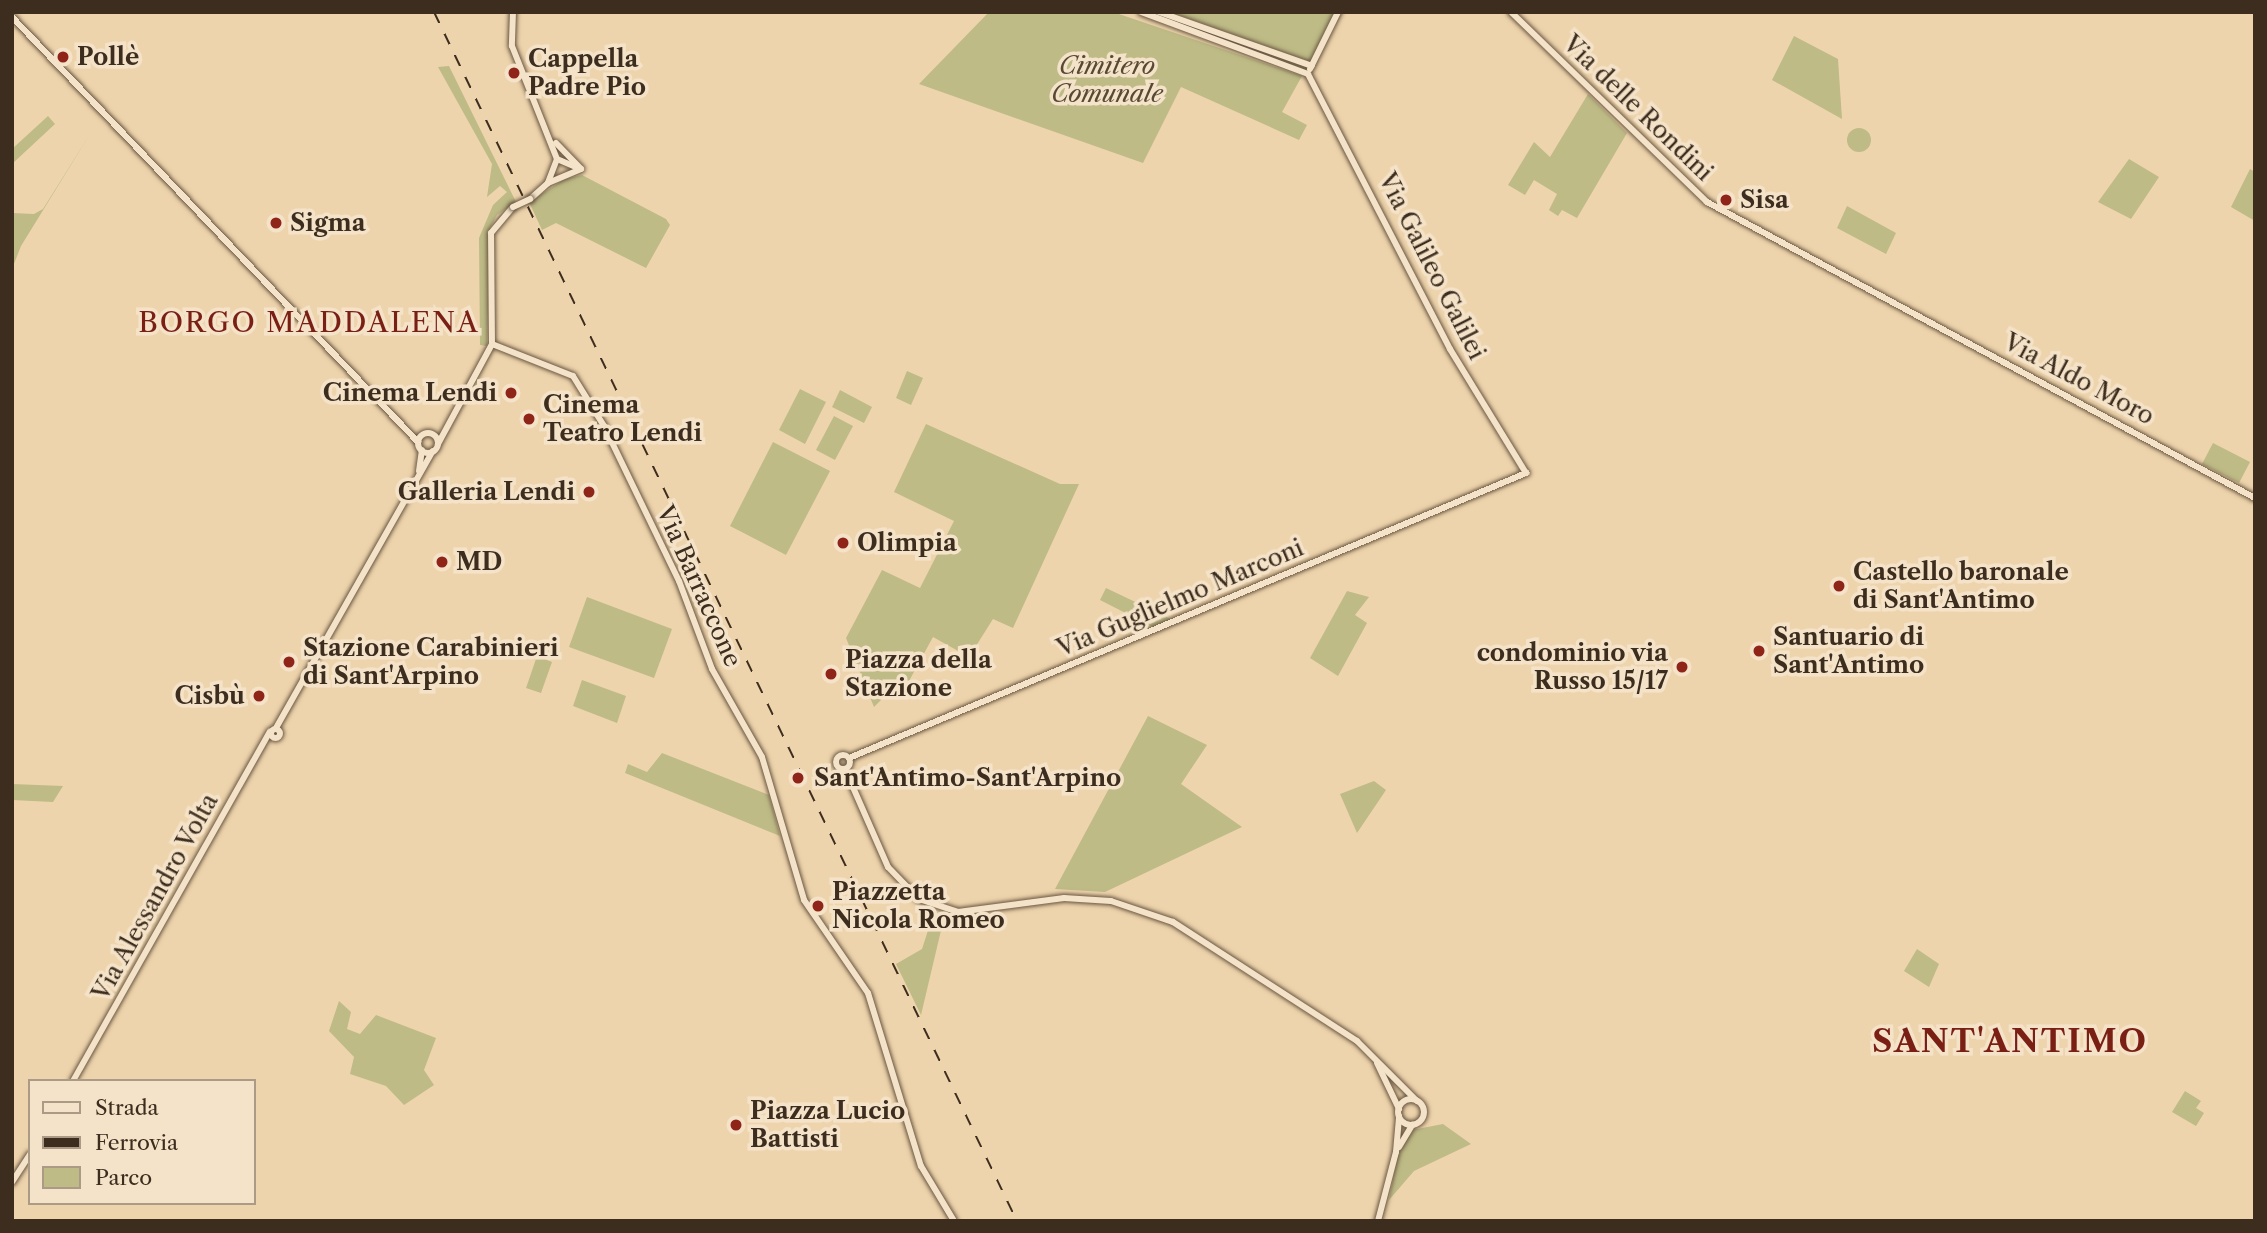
<!DOCTYPE html>
<html>
<head>
<meta charset="utf-8">
<style>
  body { margin:0 }
  #map { position:relative; width:2267px; height:1233px; overflow:hidden; background:#eed4ac; font-family:"Libre Caslon Text",serif }
  div>[style] { position:absolute }
  .green>* { inset:0; background:#bebb86 }
  .round { border-radius:50% }
  .roads { filter:drop-shadow(0 0 2px #695742) drop-shadow(0 0 2px #695742) }
  .minor>* { height:6px; margin:-3px; padding:0 3px; transform-origin:3px; border-radius:3px; background:#f4e3c9 }
  .minor>.ring { margin:-3px; padding:0; box-sizing:content-box; background:none; border:6px solid #f4e3c9; border-radius:50% }
  .rail>* { height:2px; margin-top:-1px; transform-origin:0; background:repeating-linear-gradient(90deg,#3d2d1e 0 12px,transparent 0 24px) }
  .bridges { filter:drop-shadow(0 0 2px #695742) drop-shadow(0 0 2px #695742) }
  .minor-bridge>* { height:6px; margin:-3px; padding:0 3px; transform-origin:3px; border-radius:3px; background:#f4e3c9 }
  .dots>* { width:19px; height:19px; translate:-50% -50%; box-sizing:border-box; border:4px solid #f4e3c9; border-radius:50% }
  span { translate:-50% -50%; white-space:nowrap; text-align:center; line-height:1.15; -webkit-text-stroke:7px #f4e3c9; paint-order:stroke }
  .poi-label { font-size:24px; color:#3d2d1e; font-weight:700 }
  .left { translate:0 -50%; text-align:left }
  .right { translate:-100% -50%; text-align:right }
  .park-label { font-size:24px; color:#574933; font-style:italic }
  .street-label { font-size:24px; color:#3d2d1e }
  .quarter-label { font-size:28px; color:#7a1f14; letter-spacing:2px }
  .district-label { font-size:32px; color:#7a1f14; font-weight:700; letter-spacing:2px }
  .frame { position:absolute; inset:0; border:14px solid #3d2d1e; pointer-events:none }
  .legend { position:absolute; left:28px; top:1079px; width:228px; height:126px; box-sizing:border-box; background:#f4e3c9; border:2px solid #ab9a85; margin:0; padding:9px 12px; list-style:none; font-size:21px; color:#3d2d1e }
  .legend li { display:flex; align-items:center; gap:14px; height:35px }
  .legend b { width:35px; border:2px solid #ab9a85 }
</style>
</head>
<body>
<div id="map">
  <div class="green">
    <div style="clip-path:polygon(989px 12px,1113px 12px,1302px 76px,1282px 112px,1307px 125px,1299px 140px,1181px 87px,1143px 163px,919px 84px)"></div>
    <div style="clip-path:polygon(1170px 12px,1334px 12px,1311px 62px)"></div>
    <div style="clip-path:polygon(1794px 36px,1838px 59px,1842px 119px,1772px 80px)"></div>
    <div style="clip-path:polygon(449px 66px,516px 202px,497px 215px,490px 228px,487px 346px,480px 345px,479px 238px,493px 205px,507px 192px,500px 186px,487px 197px,492px 164px,438px 67px)"></div>
    <div style="clip-path:polygon(1588px 94px,1627px 133px,1577px 218px,1562px 210px,1558px 216px,1549px 210px,1557px 194px,1534px 180px,1525px 195px,1508px 185px,1534px 142px,1550px 157px)"></div>
    <div style="clip-path:polygon(48px 116px,55px 124px,12px 164px,12px 149px)"></div>
    <div class="round" style="left:1847px;top:128px;width:24px;height:24px"></div>
    <div style="clip-path:polygon(90px 134px,21px 246px,12px 269px,12px 213px,34px 214px,43px 209px)"></div>
    <div style="clip-path:polygon(2129px 159px,2159px 177px,2131px 219px,2098px 202px)"></div>
    <div style="clip-path:polygon(2250px 169px,2255px 172px,2255px 221px,2231px 207px)"></div>
    <div style="clip-path:polygon(582px 175px,666px 219px,670px 225px,646px 268px,556px 223px,542px 230px,529px 202px,565px 179px)"></div>
    <div style="clip-path:polygon(1847px 206px,1896px 233px,1886px 254px,1837px 228px)"></div>
    <div style="clip-path:polygon(907px 371px,923px 378px,911px 405px,896px 398px)"></div>
    <div style="clip-path:polygon(800px 389px,826px 402px,805px 444px,779px 430px)"></div>
    <div style="clip-path:polygon(840px 390px,872px 407px,864px 423px,832px 407px)"></div>
    <div style="clip-path:polygon(834px 416px,853px 426px,835px 460px,816px 450px)"></div>
    <div style="clip-path:polygon(926px 424px,1060px 484px,1079px 484px,1013px 628px,993px 619px,969px 657px,933px 637px,909px 681px,903px 678px,874px 707px,846px 638px,882px 570px,920px 588px,954px 521px,894px 492px)"></div>
    <div style="clip-path:polygon(773px 442px,830px 471px,786px 555px,730px 526px)"></div>
    <div style="clip-path:polygon(2213px 443px,2250px 462px,2239px 483px,2202px 464px)"></div>
    <div style="clip-path:polygon(1106px 588px,1173px 620px,1153px 627px,1100px 600px)"></div>
    <div style="clip-path:polygon(1347px 591px,1369px 597px,1355px 615px,1367px 623px,1338px 676px,1310px 658px)"></div>
    <div style="clip-path:polygon(587px 597px,672px 629px,654px 678px,569px 647px)"></div>
    <div style="clip-path:polygon(537px 656px,552px 662px,541px 693px,526px 688px)"></div>
    <div style="clip-path:polygon(582px 680px,626px 696px,617px 723px,573px 706px)"></div>
    <div style="clip-path:polygon(1148px 716px,1207px 745px,1181px 784px,1242px 827px,1105px 892px,1055px 889px)"></div>
    <div style="clip-path:polygon(662px 753px,769px 795px,780px 836px,625px 773px,628px 764px,647px 772px)"></div>
    <div style="clip-path:polygon(1374px 781px,1386px 790px,1357px 833px,1340px 794px)"></div>
    <div style="clip-path:polygon(12px 784px,63px 786px,53px 802px,12px 800px)"></div>
    <div style="clip-path:polygon(933px 915px,943px 922px,921px 1015px,896px 964px,922px 949px)"></div>
    <div style="clip-path:polygon(1917px 949px,1939px 964px,1929px 987px,1904px 971px)"></div>
    <div style="clip-path:polygon(339px 1001px,351px 1012px,347px 1029px,360px 1034px,376px 1015px,436px 1038px,424px 1070px,434px 1085px,404px 1105px,386px 1086px,350px 1074px,354px 1057px,329px 1031px)"></div>
    <div style="clip-path:polygon(2185px 1091px,2201px 1101px,2196px 1108px,2204px 1113px,2196px 1126px,2172px 1112px)"></div>
    <div style="clip-path:polygon(1443px 1124px,1471px 1144px,1414px 1171px,1389px 1200px,1398px 1154px,1412px 1130px)"></div>
  </div>
  <div class="roads">
    <div class="minor">
      <div style="left:513px;top:12px;width:34px;rotate:92deg"></div>
      <div style="left:512px;top:46px;width:122px;rotate:68.3deg"></div>
      <div style="left:557px;top:159px;width:26px;rotate:111deg"></div>
      <div style="left:548px;top:183px;width:24px;rotate:138deg"></div>
      <div style="left:1159px;top:12px;width:162px;rotate:19.4deg"></div>
      <div style="left:1511px;top:12px;width:273px;rotate:44.1deg"></div>
      <div style="left:1707px;top:202px;width:623px;rotate:28.38deg"></div>
      <div style="left:12px;top:17px;width:588px;rotate:46.31deg"></div>
      <div style="left:1310px;top:69px;width:64px;rotate:-63.8deg"></div>
      <div style="left:556px;top:143px;width:36px;rotate:46deg"></div>
      <div style="left:557px;top:159px;width:21px;rotate:23deg"></div>
      <div style="left:548px;top:183px;width:36px;rotate:-23deg"></div>
      <div style="left:492px;top:344px;width:87px;rotate:21.6deg"></div>
      <div style="left:573px;top:376px;width:59px;rotate:58.2deg"></div>
      <div style="left:604px;top:426px;width:172px;rotate:64.2deg"></div>
      <div style="left:679px;top:581px;width:94px;rotate:69.4deg"></div>
      <div style="left:712px;top:669px;width:101px;rotate:60.4deg"></div>
      <div style="left:762px;top:757px;width:149px;rotate:73.6deg"></div>
      <div style="left:804px;top:900px;width:113px;rotate:55.5deg"></div>
      <div style="left:868px;top:993px;width:181px;rotate:73deg"></div>
      <div style="left:921px;top:1166px;width:64px;rotate:59deg"></div>
      <div class="ring" style="left:418px;top:433px;width:14px;height:14px"></div>
      <div style="left:438px;top:444px;width:114px;rotate:-61.6deg"></div>
      <div style="left:492px;top:344px;width:111px;rotate:-90.5deg"></div>
      <div style="left:491px;top:233px;width:34px;rotate:-50deg"></div>
      <div style="left:419px;top:471px;width:21px;rotate:-82deg"></div>
      <div style="left:276px;top:728px;width:318px;rotate:-60.5deg"></div>
      <div class="ring" style="left:270.5px;top:728.5px;width:3px;height:3px"></div>
      <div class="ring" style="left:836px;top:755px;width:8px;height:8px"></div>
      <div style="left:849px;top:758px;width:735px;rotate:-22.83deg"></div>
      <div style="left:1526px;top:473px;width:145px;rotate:-121.5deg"></div>
      <div style="left:1450px;top:349px;width:309px;rotate:-117.3deg"></div>
      <div style="left:1308px;top:74px;width:178px;rotate:-159.6deg"></div>
      <div style="left:845px;top:769px;width:107px;rotate:66.3deg"></div>
      <div style="left:888px;top:867px;width:45px;rotate:45.9deg"></div>
      <div style="left:919px;top:899px;width:41px;rotate:18.4deg"></div>
      <div style="left:958px;top:912px;width:107px;rotate:-7.5deg"></div>
      <div style="left:1064px;top:898px;width:47px;rotate:3.7deg"></div>
      <div style="left:1111px;top:901px;width:65px;rotate:18.7deg"></div>
      <div style="left:1173px;top:922px;width:219px;rotate:32.9deg"></div>
      <div style="left:1357px;top:1041px;width:85px;rotate:45deg"></div>
      <div style="left:1377px;top:1063px;width:51px;rotate:64.4deg"></div>
      <div style="left:73px;top:1081px;width:401px;rotate:-60.6deg"></div>
      <div class="ring" style="left:1398px;top:1099px;width:20px;height:20px"></div>
      <div style="left:1399px;top:1147px;width:26px;rotate:-59deg"></div>
      <div style="left:12px;top:1182px;width:33px;rotate:-57deg"></div>
      <div style="left:1378px;top:1221px;width:71px;rotate:-75.4deg"></div>
      <div style="left:1396px;top:1152px;width:36px;rotate:-85deg"></div>
    </div>
  </div>
  <div class="rail">
    <div style="left:434px;top:12px;width:1342px;rotate:64.26deg"></div>
  </div>
  <div class="bridges">
    <div class="minor-bridge">
      <div style="left:513px;top:207px;width:19px;rotate:-25deg"></div>
    </div>
  </div>
  <div class="dots">
    <div style="left:63px;top:57px;background:#8f2418"></div>
    <div style="left:514px;top:73px;background:#8f2418"></div>
    <div style="left:1726px;top:200px;background:#8f2418"></div>
    <div style="left:276px;top:223px;background:#8f2418"></div>
    <div style="left:511px;top:393px;background:#8f2418"></div>
    <div style="left:529px;top:419px;background:#8f2418"></div>
    <div style="left:589px;top:492px;background:#8f2418"></div>
    <div style="left:843px;top:543px;background:#8f2418"></div>
    <div style="left:442px;top:562px;background:#8f2418"></div>
    <div style="left:1839px;top:586px;background:#8f2418"></div>
    <div style="left:1759px;top:651px;background:#8f2418"></div>
    <div style="left:289px;top:662px;background:#8f2418"></div>
    <div style="left:1682px;top:667px;background:#8f2418"></div>
    <div style="left:831px;top:674px;background:#8f2418"></div>
    <div style="left:259px;top:696px;background:#8f2418"></div>
    <div style="left:798px;top:778px;background:#8f2418"></div>
    <div style="left:818px;top:906px;background:#8f2418"></div>
    <div style="left:736px;top:1125px;background:#8f2418"></div>
  </div>
  <div class="poi-label">
    <span class="left" style="left:77px;top:57px">Pollè</span>
    <span class="left" style="left:528px;top:73px">Cappella<br>Padre Pio</span>
    <span class="left" style="left:1740px;top:200px">Sisa</span>
    <span class="left" style="left:290px;top:223px">Sigma</span>
    <span class="right" style="left:497px;top:393px">Cinema Lendi</span>
    <span class="left" style="left:543px;top:419px">Cinema<br>Teatro Lendi</span>
    <span class="right" style="left:575px;top:492px">Galleria Lendi</span>
    <span class="left" style="left:857px;top:543px">Olimpia</span>
    <span class="left" style="left:456px;top:562px">MD</span>
    <span class="left" style="left:1853px;top:586px">Castello baronale<br>di Sant'Antimo</span>
    <span class="left" style="left:1773px;top:651px">Santuario di<br>Sant'Antimo</span>
    <span class="left" style="left:303px;top:662px">Stazione Carabinieri<br>di Sant'Arpino</span>
    <span class="right" style="left:1668px;top:667px">condominio via<br>Russo 15/17</span>
    <span class="left" style="left:845px;top:674px">Piazza della<br>Stazione</span>
    <span class="right" style="left:245px;top:696px">Cisbù</span>
    <span class="left" style="left:814px;top:778px">Sant'Antimo-Sant'Arpino</span>
    <span class="left" style="left:832px;top:906px">Piazzetta<br>Nicola Romeo</span>
    <span class="left" style="left:750px;top:1125px">Piazza Lucio<br>Battisti</span>
  </div>
  <div class="park-label">
    <span style="left:1107px;top:80px">Cimitero<br>Comunale</span>
  </div>
  <div class="street-label">
    <span style="left:1638px;top:108px;rotate:44deg">Via delle Rondini</span>
    <span style="left:1432px;top:266px;rotate:63deg">Via Galileo Galilei</span>
    <span style="left:2079px;top:379px;rotate:28deg">Via Aldo Moro</span>
    <span style="left:699px;top:586px;rotate:66deg">Via Barraccone</span>
    <span style="left:1180px;top:598px;rotate:-23deg">Via Guglielmo Marconi</span>
    <span style="left:155px;top:897px;rotate:-61deg">Via Alessandro Volta</span>
  </div>
  <div class="quarter-label">
    <span style="left:309px;top:322px">BORGO MADDALENA</span>
  </div>
  <div class="district-label">
    <span style="left:2010px;top:1041px">SANT'ANTIMO</span>
  </div>
  <div class="frame"></div>
  <ul class="legend">
  <li><b style="height:9px;background:#f4e3c9"></b>Strada</li>
  <li><b style="height:9px;background:#3d2d1e"></b>Ferrovia</li>
  <li><b style="height:19px;background:#bebb86"></b>Parco</li>
  </ul>
</div>
</body>
</html>
